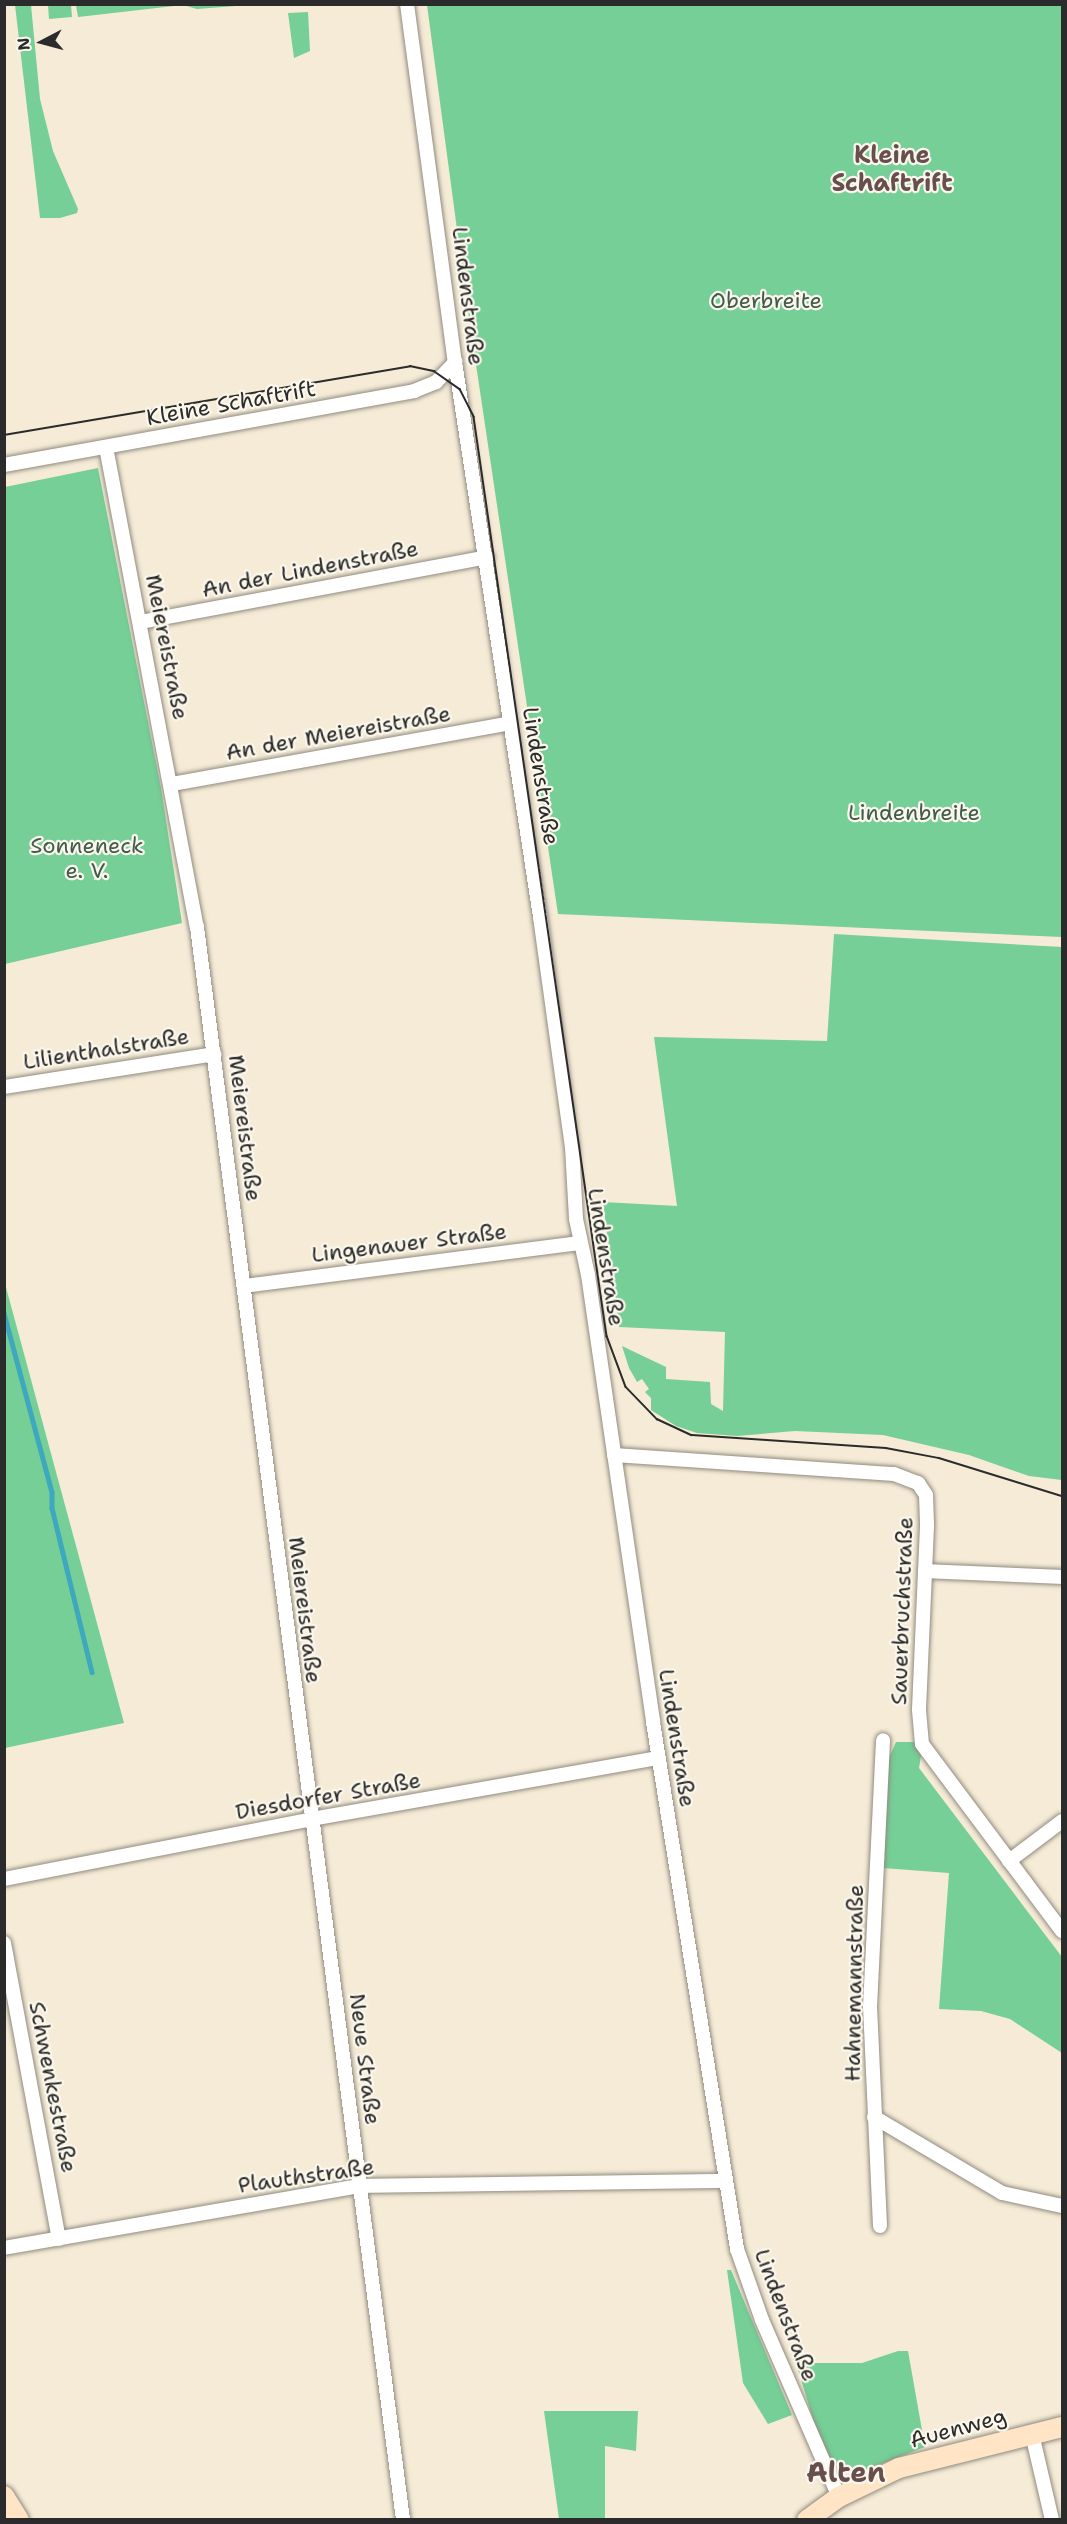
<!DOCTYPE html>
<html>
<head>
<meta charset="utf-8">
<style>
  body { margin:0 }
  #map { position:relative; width:1067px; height:2524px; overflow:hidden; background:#f5ebd6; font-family:"Shantell Sans",sans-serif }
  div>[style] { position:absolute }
  .green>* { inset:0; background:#75cf96 }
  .stream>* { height:4.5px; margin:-2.25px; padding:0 2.25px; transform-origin:2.25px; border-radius:2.25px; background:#3ea9be }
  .roads { filter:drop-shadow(0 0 2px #908b80) drop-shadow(0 0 2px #908b80) }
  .minor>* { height:14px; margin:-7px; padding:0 7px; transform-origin:7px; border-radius:7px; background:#fff }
  .secondary>* { height:20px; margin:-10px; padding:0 10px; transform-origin:10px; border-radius:10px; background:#ffe4c6 }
  .tram>* { height:1.5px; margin:-0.75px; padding:0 0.75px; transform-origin:0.75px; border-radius:0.75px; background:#2b2b2b }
  span { translate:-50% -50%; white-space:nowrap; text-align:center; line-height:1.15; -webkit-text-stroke:4.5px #fbf7ec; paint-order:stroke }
  .street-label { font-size:22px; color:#2b2b2b }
  .park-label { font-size:22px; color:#415c4b }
  .neighbourhood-label { font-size:24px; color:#674f4e; font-weight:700 }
  .district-label { font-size:28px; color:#674f4e; font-weight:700 }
  .frame { position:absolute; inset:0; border:6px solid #2b2b2b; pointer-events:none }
  .north { position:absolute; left:12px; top:12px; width:60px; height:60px; -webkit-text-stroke:4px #fbf7ec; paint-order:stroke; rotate:264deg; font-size:16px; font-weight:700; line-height:24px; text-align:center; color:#2b2b2b }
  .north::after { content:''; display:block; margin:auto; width:21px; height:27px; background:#2b2b2b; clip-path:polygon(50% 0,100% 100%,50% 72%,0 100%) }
</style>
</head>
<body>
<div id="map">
  <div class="green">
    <div style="clip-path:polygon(15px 5px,31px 5px,40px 99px,53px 151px,78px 209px,77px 213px,60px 218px,40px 218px)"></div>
    <div style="clip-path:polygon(48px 5px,71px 5px,72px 17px,49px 19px)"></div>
    <div style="clip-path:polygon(76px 5px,76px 4px,249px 5px,197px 9px,183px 5px,78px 17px)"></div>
    <div style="clip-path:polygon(427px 5px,1062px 5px,1062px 937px,558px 914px,467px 304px)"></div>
    <div style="clip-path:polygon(308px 12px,310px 51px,294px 58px,288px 13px)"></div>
    <div style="clip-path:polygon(98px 468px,161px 788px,182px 923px,5px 964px,5px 487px)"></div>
    <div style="clip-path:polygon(834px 934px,1062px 947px,1062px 1480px,1029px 1476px,969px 1455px,883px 1435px,795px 1431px,737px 1436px,697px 1433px,676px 1426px,651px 1410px,651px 1398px,645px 1392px,649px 1389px,642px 1379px,637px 1382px,629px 1368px,622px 1346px,666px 1367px,666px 1379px,710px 1382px,711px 1404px,723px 1411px,725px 1332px,619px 1327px,603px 1202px,677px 1206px,654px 1037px,827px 1041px)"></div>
    <div style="clip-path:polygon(4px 1280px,124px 1723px,5px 1748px,4px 1748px)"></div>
    <div style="clip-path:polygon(896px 1742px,914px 1742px,921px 1756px,919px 1768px,1062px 1957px,1062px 2053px,1010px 2019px,981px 2011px,939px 2009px,949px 1873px,883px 1868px,888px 1760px)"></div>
    <div style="clip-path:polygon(727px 2270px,731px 2270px,792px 2415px,768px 2424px,743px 2383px)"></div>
    <div style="clip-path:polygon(898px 2351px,908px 2351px,925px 2447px,855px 2474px,840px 2470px,828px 2463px,822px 2449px,796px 2363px,862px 2363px)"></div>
    <div style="clip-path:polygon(544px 2411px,638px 2411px,636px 2451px,605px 2446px,605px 2519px,559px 2519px)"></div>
  </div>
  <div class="stream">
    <div style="left:4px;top:1313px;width:185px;rotate:75deg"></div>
    <div style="left:52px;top:1492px;width:16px;rotate:90deg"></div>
    <div style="left:52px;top:1508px;width:169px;rotate:76.3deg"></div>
  </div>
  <div class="roads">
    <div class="minor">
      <div style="left:407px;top:4px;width:361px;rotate:82.4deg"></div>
      <div style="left:455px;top:362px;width:561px;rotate:81.29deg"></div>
      <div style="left:540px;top:917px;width:232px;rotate:82.1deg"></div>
      <div style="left:572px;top:1147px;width:72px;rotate:86.8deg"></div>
      <div style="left:576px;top:1219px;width:57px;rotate:77.9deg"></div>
      <div style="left:588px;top:1275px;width:452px;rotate:81.7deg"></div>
      <div style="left:653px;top:1722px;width:534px;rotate:80.94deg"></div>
      <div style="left:737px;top:2249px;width:75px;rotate:70.6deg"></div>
      <div style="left:762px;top:2320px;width:193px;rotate:66.5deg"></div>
      <div style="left:106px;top:447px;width:489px;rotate:79.3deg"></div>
      <div style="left:197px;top:927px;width:1606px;rotate:82.63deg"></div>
      <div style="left:4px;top:465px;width:417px;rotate:-10.2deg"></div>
      <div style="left:414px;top:391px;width:24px;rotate:-22deg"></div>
      <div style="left:436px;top:382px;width:28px;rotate:-46deg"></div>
      <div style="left:140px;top:622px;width:353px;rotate:-10.6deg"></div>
      <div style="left:172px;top:784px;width:344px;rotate:-10.2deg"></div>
      <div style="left:4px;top:1087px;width:213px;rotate:-8.9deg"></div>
      <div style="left:244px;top:1286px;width:339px;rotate:-7.3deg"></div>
      <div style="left:614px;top:1455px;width:281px;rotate:3.9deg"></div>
      <div style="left:894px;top:1474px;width:26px;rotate:21deg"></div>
      <div style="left:918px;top:1483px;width:14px;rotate:56deg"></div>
      <div style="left:926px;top:1495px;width:31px;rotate:88deg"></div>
      <div style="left:927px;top:1526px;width:184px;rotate:92.5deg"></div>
      <div style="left:919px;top:1710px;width:34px;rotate:85deg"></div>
      <div style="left:922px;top:1744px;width:234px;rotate:53.2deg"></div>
      <div style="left:925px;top:1571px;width:137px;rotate:2.5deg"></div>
      <div style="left:1009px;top:1861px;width:66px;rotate:-37deg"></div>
      <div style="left:4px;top:1879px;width:314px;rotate:-11deg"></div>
      <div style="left:312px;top:1819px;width:352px;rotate:-10deg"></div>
      <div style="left:4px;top:1943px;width:301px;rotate:79.5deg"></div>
      <div style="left:874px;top:2117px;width:149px;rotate:30.7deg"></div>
      <div style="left:1002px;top:2193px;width:61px;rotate:12.2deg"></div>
      <div style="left:880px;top:2226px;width:219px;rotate:-92.6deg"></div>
      <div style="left:870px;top:2007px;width:267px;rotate:-87.2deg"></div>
      <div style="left:4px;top:2248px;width:361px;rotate:-9.9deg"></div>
      <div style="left:360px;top:2186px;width:366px;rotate:-0.8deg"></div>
      <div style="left:1032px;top:2434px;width:88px;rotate:76.9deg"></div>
    </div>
    <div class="secondary">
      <div style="left:4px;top:2496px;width:28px;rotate:58deg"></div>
      <div style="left:807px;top:2520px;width:39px;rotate:-36deg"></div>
      <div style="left:839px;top:2497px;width:67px;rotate:-25.8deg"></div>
      <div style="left:899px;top:2468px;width:168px;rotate:-14.1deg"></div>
    </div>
  </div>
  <div class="tram">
    <div style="left:4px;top:435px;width:412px;rotate:-9.6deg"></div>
    <div style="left:410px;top:366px;width:25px;rotate:12deg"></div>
    <div style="left:434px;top:371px;width:32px;rotate:35deg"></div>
    <div style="left:460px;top:389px;width:31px;rotate:63deg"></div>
    <div style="left:474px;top:417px;width:929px;rotate:81.77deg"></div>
    <div style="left:607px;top:1336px;width:54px;rotate:69.6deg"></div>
    <div style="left:626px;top:1387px;width:45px;rotate:45.9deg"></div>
    <div style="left:657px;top:1419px;width:38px;rotate:25deg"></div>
    <div style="left:692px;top:1435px;width:194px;rotate:3.8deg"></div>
    <div style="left:886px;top:1448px;width:54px;rotate:10.7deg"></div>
    <div style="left:939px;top:1458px;width:129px;rotate:17.2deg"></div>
  </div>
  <div class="street-label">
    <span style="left:468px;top:296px;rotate:83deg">Lindenstraße</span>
    <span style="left:231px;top:403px;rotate:-10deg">Kleine Schaftrift</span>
    <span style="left:310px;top:569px;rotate:-11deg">An der Lindenstraße</span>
    <span style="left:167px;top:647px;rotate:79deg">Meiereistraße</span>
    <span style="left:338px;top:733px;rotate:-10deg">An der Meiereistraße</span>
    <span style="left:541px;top:776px;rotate:81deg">Lindenstraße</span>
    <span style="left:106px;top:1049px;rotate:-9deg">Lilienthalstraße</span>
    <span style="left:245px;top:1128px;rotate:83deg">Meiereistraße</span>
    <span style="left:409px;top:1243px;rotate:-7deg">Lingenauer Straße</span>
    <span style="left:606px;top:1257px;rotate:81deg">Lindenstraße</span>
    <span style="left:305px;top:1610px;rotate:83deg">Meiereistraße</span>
    <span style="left:902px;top:1611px;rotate:-88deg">Sauerbruchstraße</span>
    <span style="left:677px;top:1738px;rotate:81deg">Lindenstraße</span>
    <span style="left:328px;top:1796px;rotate:-10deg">Diesdorfer Straße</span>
    <span style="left:854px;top:1983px;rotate:-89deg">Hahnemannstraße</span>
    <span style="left:365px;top:2059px;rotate:83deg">Neue Straße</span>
    <span style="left:53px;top:2087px;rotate:79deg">Schwenkestraße</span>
    <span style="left:306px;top:2176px;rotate:-8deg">Plauthstraße</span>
    <span style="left:786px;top:2315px;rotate:69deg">Lindenstraße</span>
    <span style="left:958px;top:2428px;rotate:-15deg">Auenweg</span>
  </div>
  <div class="park-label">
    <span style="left:766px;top:301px">Oberbreite</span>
    <span style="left:914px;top:813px">Lindenbreite</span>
    <span style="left:87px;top:858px">Sonneneck<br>e. V.</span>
  </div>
  <div class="neighbourhood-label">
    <span style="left:892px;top:170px">Kleine<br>Schaftrift</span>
  </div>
  <div class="district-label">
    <span style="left:846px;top:2472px">Alten</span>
  </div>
  <div class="frame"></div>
  <div class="north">N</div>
</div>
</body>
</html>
